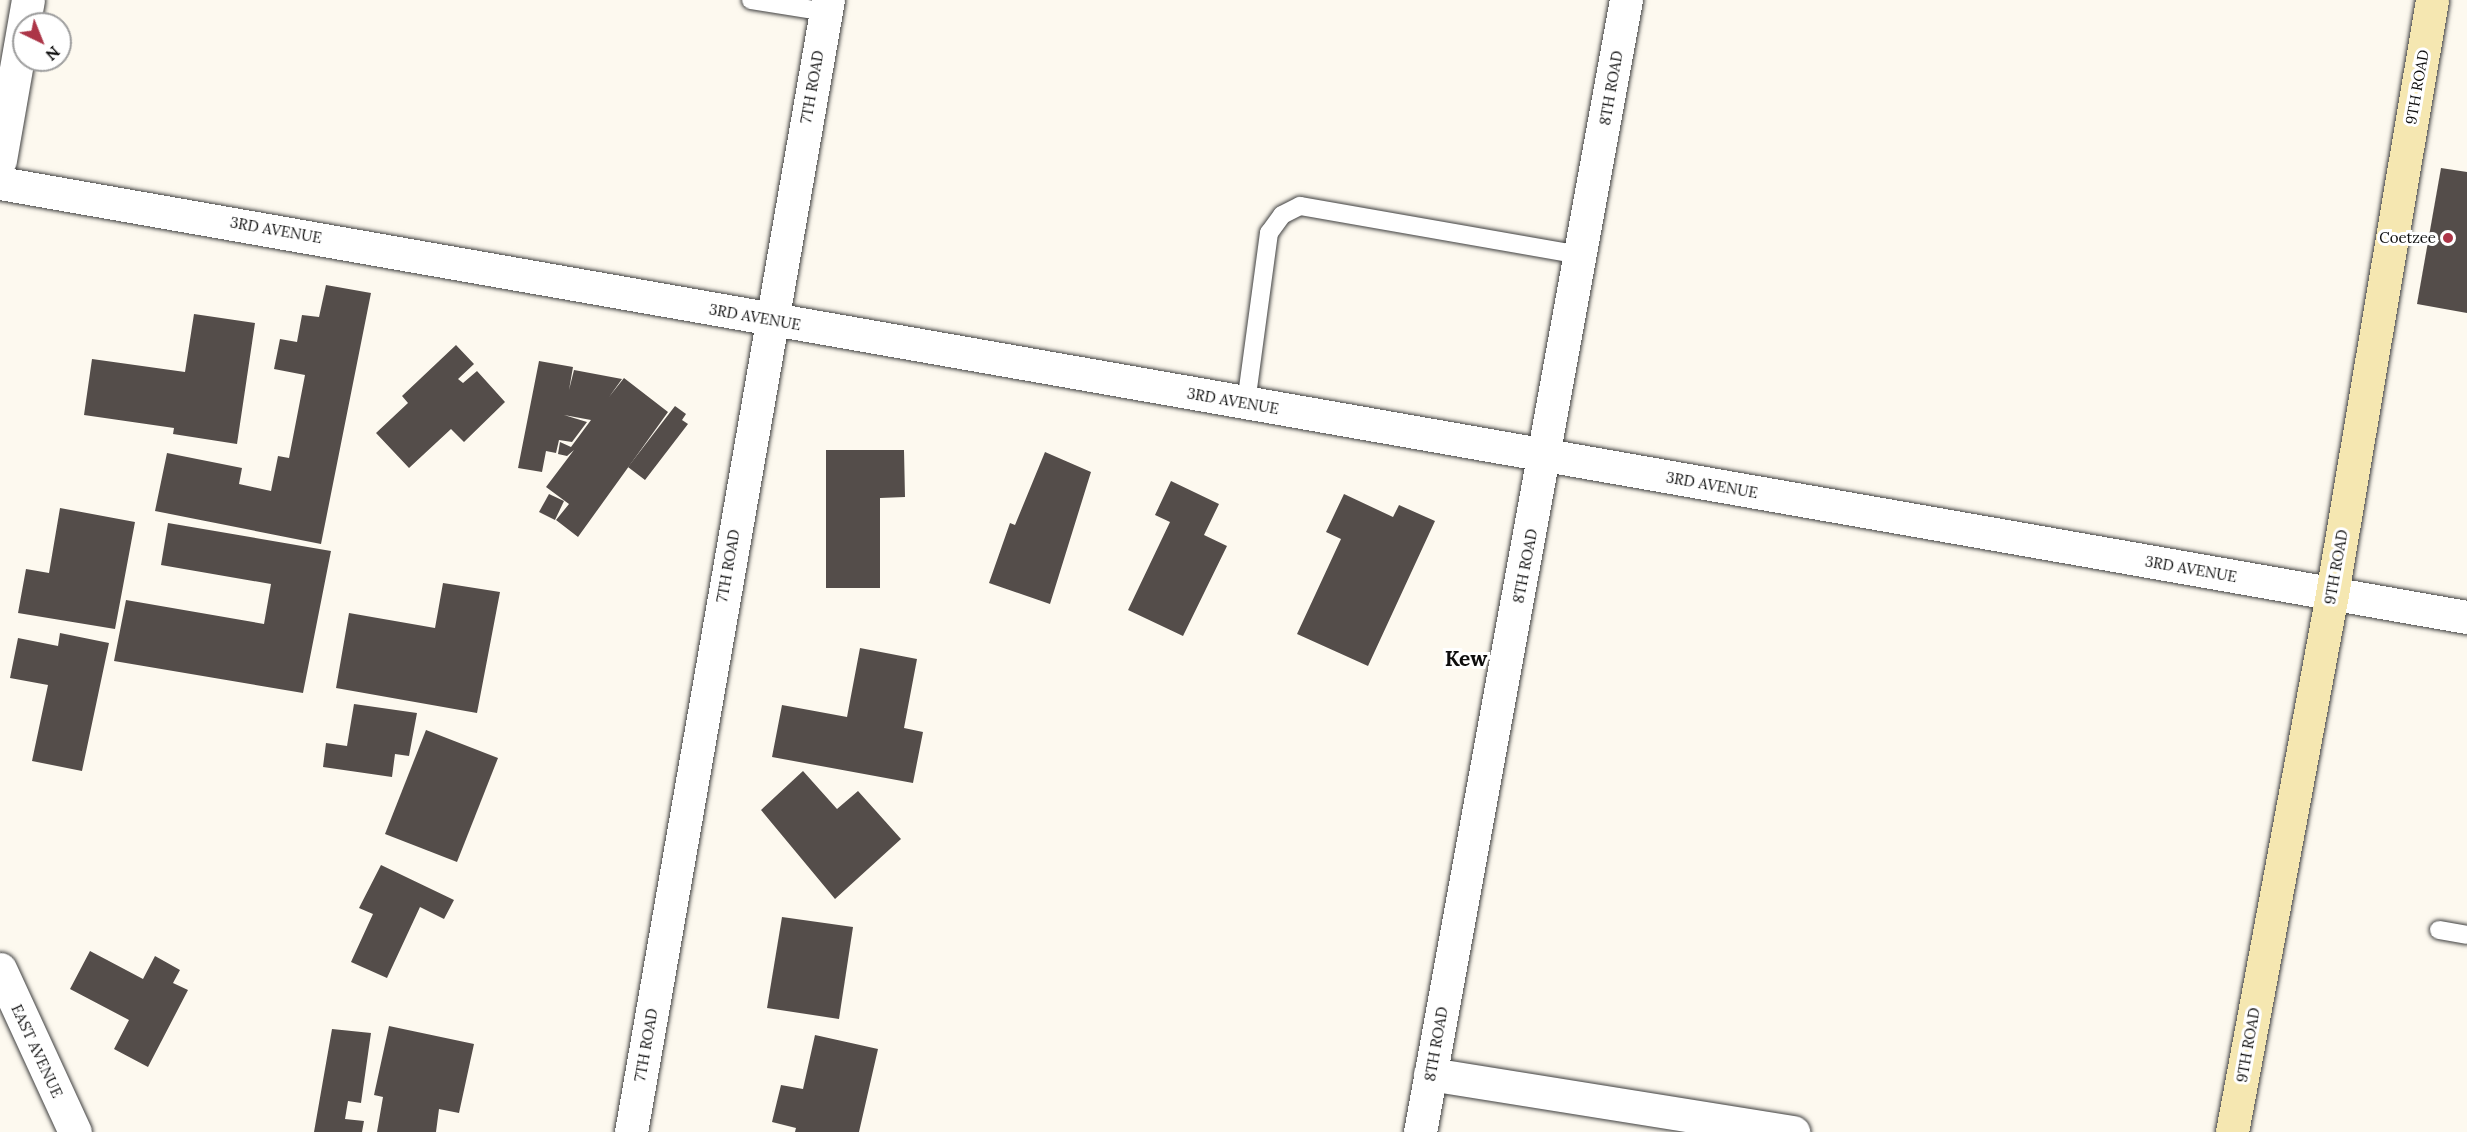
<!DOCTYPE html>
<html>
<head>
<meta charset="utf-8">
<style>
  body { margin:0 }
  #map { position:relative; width:2467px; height:1132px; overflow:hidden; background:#fdf9ef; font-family:Lora,serif }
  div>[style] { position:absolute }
  .building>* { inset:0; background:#544d4a }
  .roads { filter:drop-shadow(0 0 2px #404040) drop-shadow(0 0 2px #404040) }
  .service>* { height:18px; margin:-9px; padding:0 9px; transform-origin:9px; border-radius:9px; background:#fff }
  .minor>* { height:33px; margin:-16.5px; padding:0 16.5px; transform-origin:16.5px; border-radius:16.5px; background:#fff }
  .secondary>* { height:33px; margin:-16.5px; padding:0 16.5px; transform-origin:16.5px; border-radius:16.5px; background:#f5e7b1 }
  .dots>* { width:16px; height:16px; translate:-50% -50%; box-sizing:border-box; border:3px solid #fff; border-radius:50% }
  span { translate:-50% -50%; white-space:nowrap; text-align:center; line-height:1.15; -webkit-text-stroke:6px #fff; paint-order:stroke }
  .street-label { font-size:15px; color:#0d0d0d }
  .poi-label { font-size:15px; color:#0d0d0d }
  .right { translate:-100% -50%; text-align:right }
  .district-label { font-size:21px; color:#0d0d0d; font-weight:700 }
  .north { position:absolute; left:12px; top:12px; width:60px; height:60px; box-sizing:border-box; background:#fff; border:2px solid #9e9e9e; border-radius:50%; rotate:137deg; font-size:16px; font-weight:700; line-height:24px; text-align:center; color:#0d0d0d }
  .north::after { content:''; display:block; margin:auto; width:21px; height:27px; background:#ac3547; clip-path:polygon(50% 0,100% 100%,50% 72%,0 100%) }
</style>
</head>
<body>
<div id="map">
  <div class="building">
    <div style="clip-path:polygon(2441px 168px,2467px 172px,2467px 313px,2417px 304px)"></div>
    <div style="clip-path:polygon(326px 285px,371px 293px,321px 544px,155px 511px,167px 453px,242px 468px,239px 484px,271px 491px,278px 456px,289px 458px,305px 375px,274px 369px,280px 339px,297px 342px,302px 315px,319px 317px)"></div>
    <div style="clip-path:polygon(194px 314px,255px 323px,237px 444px,173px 434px,174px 428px,84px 415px,92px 359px,185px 372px)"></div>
    <div style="clip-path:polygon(456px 345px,474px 364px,458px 379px,463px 383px,477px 371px,505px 402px,464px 442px,451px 429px,409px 468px,376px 433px,408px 403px,402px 396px)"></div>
    <div style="clip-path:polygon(539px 361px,573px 367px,569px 390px,574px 370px,622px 379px,609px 397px,624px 378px,668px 412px,578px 537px,556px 520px,569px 504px,546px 487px,574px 450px,567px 456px,558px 454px,560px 442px,571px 447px,591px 420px,564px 415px,587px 422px,572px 442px,559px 440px,556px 453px,546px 451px,542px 472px,518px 468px)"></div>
    <div style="clip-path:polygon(675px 406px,686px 414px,682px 420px,688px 424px,645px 480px,628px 467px)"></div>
    <div style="clip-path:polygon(826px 450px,904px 450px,905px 497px,880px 498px,880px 588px,826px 588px)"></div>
    <div style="clip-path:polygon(1045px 452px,1091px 472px,1050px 604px,989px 583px,1010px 523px,1015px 525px)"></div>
    <div style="clip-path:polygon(1171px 481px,1219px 504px,1204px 535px,1227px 546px,1183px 636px,1128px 610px,1170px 522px,1155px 515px)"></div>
    <div style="clip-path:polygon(549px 494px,564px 501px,555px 520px,539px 512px)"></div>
    <div style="clip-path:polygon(1344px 494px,1393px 517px,1399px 505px,1435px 521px,1368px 666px,1297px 634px,1341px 539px,1326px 532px)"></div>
    <div style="clip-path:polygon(60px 508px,135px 522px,115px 629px,18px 613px,26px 569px,49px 573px)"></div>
    <div style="clip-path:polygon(168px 523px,331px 551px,303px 693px,114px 661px,126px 600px,264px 624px,271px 584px,161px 565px)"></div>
    <div style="clip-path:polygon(443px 583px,500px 592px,477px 713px,336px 688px,349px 613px,435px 628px)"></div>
    <div style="clip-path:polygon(60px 633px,109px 643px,82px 771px,32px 761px,48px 685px,10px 678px,18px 638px,58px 646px)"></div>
    <div style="clip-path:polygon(860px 648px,917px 659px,904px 728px,923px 732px,913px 783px,772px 757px,782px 705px,847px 717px)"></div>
    <div style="clip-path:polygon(354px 704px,417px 713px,409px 756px,395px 754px,392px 777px,323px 767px,326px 743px,347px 746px)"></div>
    <div style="clip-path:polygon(426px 730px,498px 758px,457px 862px,385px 834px)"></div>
    <div style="clip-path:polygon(803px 771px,837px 809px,858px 791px,901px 839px,835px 899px,761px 810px)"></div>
    <div style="clip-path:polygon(381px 865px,454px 900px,444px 919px,420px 907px,387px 978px,351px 962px,373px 914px,359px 908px)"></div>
    <div style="clip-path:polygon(782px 917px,853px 927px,839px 1019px,767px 1008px)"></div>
    <div style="clip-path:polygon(90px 951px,143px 979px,155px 956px,180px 970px,173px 983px,188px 990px,148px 1067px,114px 1049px,129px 1020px,70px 989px)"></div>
    <div style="clip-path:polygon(389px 1026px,474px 1044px,459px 1113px,439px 1109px,436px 1132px,377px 1132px,383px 1097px,374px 1095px)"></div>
    <div style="clip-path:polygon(332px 1029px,371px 1033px,361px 1103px,348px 1101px,345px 1119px,364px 1121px,362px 1132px,314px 1132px)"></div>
    <div style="clip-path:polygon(815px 1035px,878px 1049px,859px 1132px,795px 1132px,796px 1128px,772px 1122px,781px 1085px,803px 1089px)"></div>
  </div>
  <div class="roads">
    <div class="service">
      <div style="left:751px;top:0;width:76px;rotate:9.1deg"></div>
      <div style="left:1246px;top:403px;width:172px;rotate:-82.3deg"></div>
      <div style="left:1269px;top:233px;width:22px;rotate:-54deg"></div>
      <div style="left:1282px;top:215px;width:20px;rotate:-27deg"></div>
      <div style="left:1300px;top:206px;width:285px;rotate:9.9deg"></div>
      <div style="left:2439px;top:930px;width:28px;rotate:10deg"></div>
    </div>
    <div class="minor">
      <div style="left:0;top:160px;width:162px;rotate:-80.1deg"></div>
      <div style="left:0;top:183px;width:2505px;rotate:9.98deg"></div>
      <div style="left:0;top:969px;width:179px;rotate:65.3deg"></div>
      <div style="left:1430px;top:1074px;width:368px;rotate:9.1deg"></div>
      <div style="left:631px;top:1132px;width:1149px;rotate:-80.13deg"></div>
      <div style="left:1420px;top:1132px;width:1151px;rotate:-79.69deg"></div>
    </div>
    <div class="secondary">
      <div style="left:2232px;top:1132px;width:547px;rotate:-79.47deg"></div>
      <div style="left:2332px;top:594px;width:602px;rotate:-80.44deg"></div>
    </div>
  </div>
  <div class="dots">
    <div style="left:2448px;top:238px;background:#ac3547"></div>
  </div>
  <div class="street-label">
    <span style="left:812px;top:87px;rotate:-80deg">7TH ROAD</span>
    <span style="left:2417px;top:87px;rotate:-80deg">9TH ROAD</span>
    <span style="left:1611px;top:88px;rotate:-80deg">8TH ROAD</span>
    <span style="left:276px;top:230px;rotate:10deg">3RD AVENUE</span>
    <span style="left:755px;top:317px;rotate:10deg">3RD AVENUE</span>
    <span style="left:1233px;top:401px;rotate:10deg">3RD AVENUE</span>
    <span style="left:1712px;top:485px;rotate:10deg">3RD AVENUE</span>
    <span style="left:728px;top:566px;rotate:-80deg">7TH ROAD</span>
    <span style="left:1525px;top:566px;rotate:-79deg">8TH ROAD</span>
    <span style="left:2336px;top:567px;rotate:-80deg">9TH ROAD</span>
    <span style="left:2191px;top:569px;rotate:10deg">3RD AVENUE</span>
    <span style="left:1436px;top:1044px;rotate:-80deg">8TH ROAD</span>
    <span style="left:646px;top:1045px;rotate:-80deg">7TH ROAD</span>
    <span style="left:2248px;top:1045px;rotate:-80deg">9TH ROAD</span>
    <span style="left:37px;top:1051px;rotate:65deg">EAST AVENUE</span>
  </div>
  <div class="poi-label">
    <span class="right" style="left:2436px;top:238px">Coetzee</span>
  </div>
  <div class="district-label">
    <span style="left:1466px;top:659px">Kew</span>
  </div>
  <div class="north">N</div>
</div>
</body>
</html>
